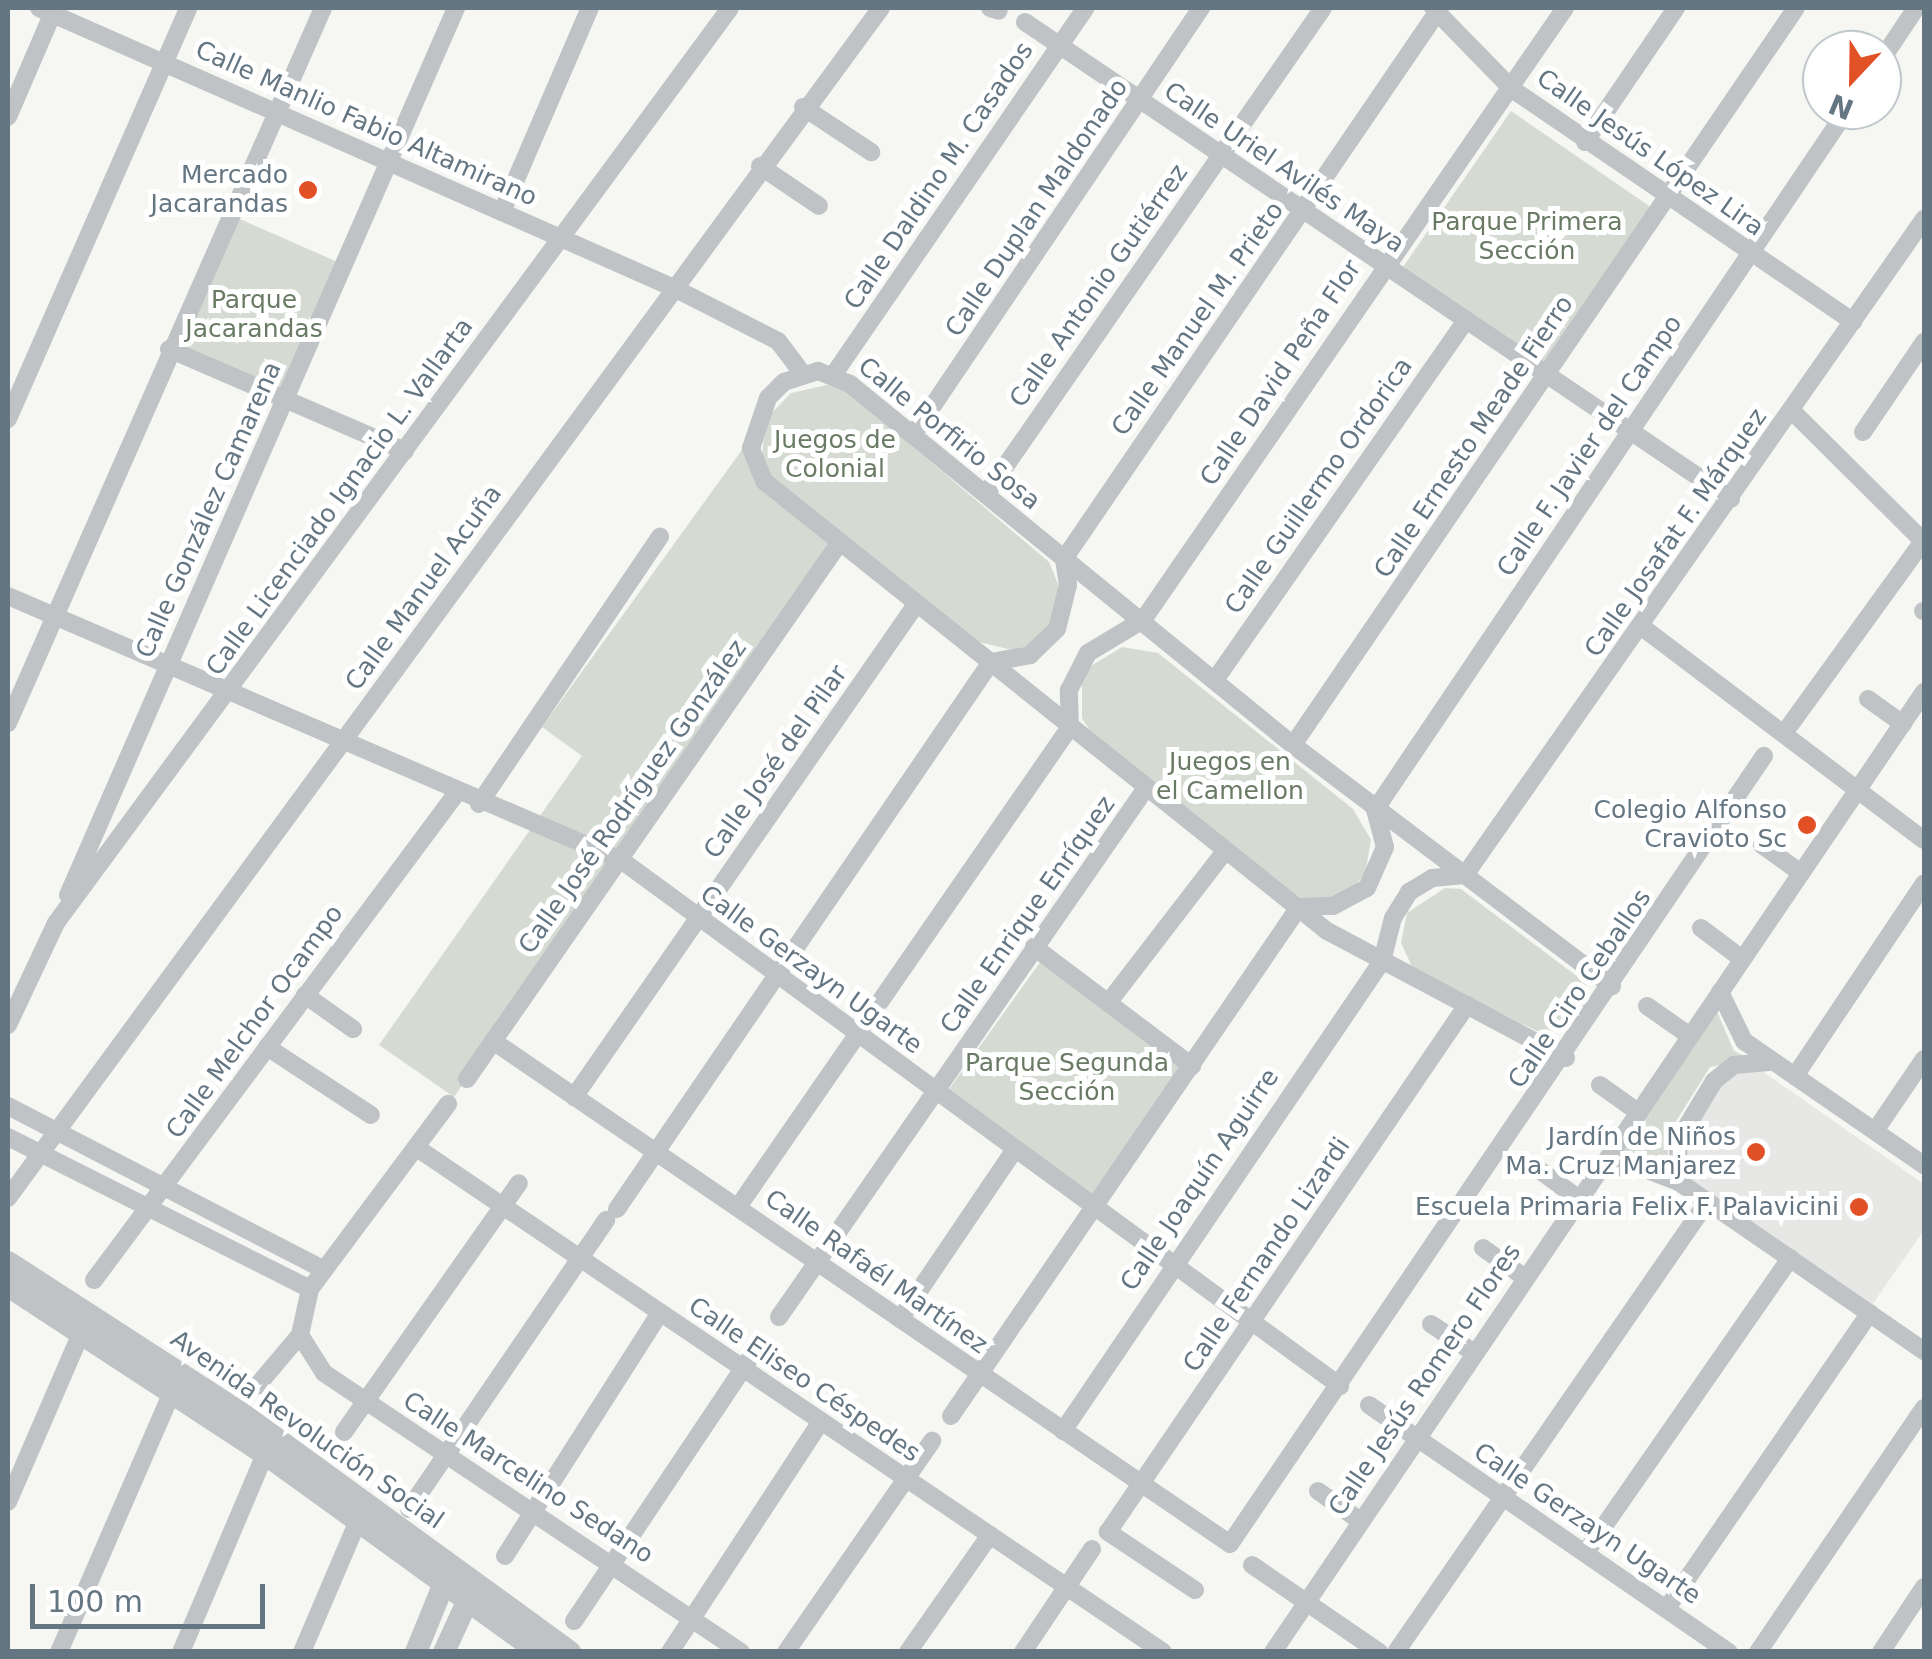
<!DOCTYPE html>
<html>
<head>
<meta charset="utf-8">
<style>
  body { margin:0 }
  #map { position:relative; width:1932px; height:1659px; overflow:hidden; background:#f6f6f2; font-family:"DejaVu Sans",sans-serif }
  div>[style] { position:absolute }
  .built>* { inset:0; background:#e7e8e6 }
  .green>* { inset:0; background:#d5dbd2 }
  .minor>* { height:18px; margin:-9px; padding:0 9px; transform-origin:9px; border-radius:9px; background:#bfc3c6 }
  .tertiary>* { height:22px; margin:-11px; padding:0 11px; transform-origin:11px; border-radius:11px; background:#bfc3c6 }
  .dots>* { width:28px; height:28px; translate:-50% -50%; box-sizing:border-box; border:5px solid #fff; border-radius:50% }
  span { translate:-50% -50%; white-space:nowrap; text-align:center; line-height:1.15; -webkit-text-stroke:10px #fff; paint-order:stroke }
  .street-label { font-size:25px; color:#657683 }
  .poi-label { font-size:25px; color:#657683 }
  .right { translate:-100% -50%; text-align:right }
  .park-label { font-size:25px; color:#697b64 }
  .frame { position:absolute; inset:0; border:10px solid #657683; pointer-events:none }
  .north { position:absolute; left:1802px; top:30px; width:100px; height:100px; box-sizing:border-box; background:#fff; border:2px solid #c1c8cd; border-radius:50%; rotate:202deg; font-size:28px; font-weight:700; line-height:40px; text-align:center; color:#657683 }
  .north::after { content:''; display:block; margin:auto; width:35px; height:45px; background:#e25026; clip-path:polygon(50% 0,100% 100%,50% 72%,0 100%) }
  .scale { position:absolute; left:30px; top:1584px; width:235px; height:45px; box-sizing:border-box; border:5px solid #657683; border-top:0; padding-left:12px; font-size:30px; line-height:35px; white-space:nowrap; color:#657683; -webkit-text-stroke:8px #fff; paint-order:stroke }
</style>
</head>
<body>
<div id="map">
  <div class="built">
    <div style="clip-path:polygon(1736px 1070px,1762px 1071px,1924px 1184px,1924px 1230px,1870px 1308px,1685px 1182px,1681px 1140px,1720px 1080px)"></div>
  </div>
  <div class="green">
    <div style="clip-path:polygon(1511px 111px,1652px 208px,1544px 364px,1403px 267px)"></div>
    <div style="clip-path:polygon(233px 216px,342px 264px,286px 398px,172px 350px)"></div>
    <div style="clip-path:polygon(827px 385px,846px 390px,1049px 562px,1062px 594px,1054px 625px,1028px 646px,1012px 650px,979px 642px,769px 475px,762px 458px,765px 420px,791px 393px)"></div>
    <div style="clip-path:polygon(744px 447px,755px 483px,835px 544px,454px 1097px,379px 1045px,582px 756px,542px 727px)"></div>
    <div style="clip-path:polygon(1122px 647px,1158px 653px,1353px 809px,1371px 840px,1365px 874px,1353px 888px,1338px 898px,1303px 899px,1287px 891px,1092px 734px,1082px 718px,1082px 682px,1091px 666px)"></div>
    <div style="clip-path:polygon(1445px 888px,1461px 889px,1586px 983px,1588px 1000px,1579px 1018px,1543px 1034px,1414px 971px,1401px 943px,1407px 913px)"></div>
    <div style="clip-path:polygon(1041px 961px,1187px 1066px,1093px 1196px,947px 1092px)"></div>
    <div style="clip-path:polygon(1715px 1007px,1734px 1051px,1750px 1059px,1710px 1067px,1668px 1134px,1668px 1176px,1655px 1163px,1610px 1161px)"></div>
  </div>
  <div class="minor">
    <div style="left:39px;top:8px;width:692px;rotate:23.79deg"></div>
    <div style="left:672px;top:287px;width:119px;rotate:27deg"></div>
    <div style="left:778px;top:341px;width:41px;rotate:52.9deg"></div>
    <div style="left:990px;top:8px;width:9px;rotate:18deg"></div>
    <div style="left:1433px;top:8px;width:113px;rotate:45.7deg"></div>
    <div style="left:1512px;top:89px;width:413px;rotate:34.3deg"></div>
    <div style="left:1025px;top:22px;width:852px;rotate:34.04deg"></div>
    <div style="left:1882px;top:59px;width:61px;rotate:-56.3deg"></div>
    <div style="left:803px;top:107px;width:82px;rotate:33.5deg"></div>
    <div style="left:8px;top:117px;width:119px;rotate:-66.7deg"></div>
    <div style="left:1585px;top:142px;width:162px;rotate:-55.8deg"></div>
    <div style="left:760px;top:166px;width:71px;rotate:34.1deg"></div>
    <div style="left:502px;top:212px;width:222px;rotate:-66.7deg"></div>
    <div style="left:169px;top:349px;width:257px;rotate:23.4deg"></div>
    <div style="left:834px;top:374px;width:444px;rotate:-55.5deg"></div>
    <div style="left:8px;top:419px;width:449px;rotate:-66.3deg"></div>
    <div style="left:1863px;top:432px;width:109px;rotate:-55.9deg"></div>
    <div style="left:913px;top:435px;width:515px;rotate:-56deg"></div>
    <div style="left:986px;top:494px;width:591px;rotate:-55.26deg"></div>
    <div style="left:8px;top:596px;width:667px;rotate:23.3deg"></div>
    <div style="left:621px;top:860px;width:891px;rotate:36.19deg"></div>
    <div style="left:1923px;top:611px;width:1px"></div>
    <div style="left:1642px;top:627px;width:353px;rotate:37.1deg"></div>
    <div style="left:991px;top:662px;width:40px;rotate:-10deg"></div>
    <div style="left:1030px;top:655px;width:37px;rotate:-44deg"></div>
    <div style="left:1057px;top:629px;width:45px;rotate:-76deg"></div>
    <div style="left:1068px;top:585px;width:26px;rotate:-99deg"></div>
    <div style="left:1064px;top:559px;width:667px;rotate:-55.69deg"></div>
    <div style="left:1215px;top:680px;width:437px;rotate:-55.1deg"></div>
    <div style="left:1868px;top:699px;width:43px;rotate:35.5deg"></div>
    <div style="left:8px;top:723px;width:781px;rotate:-66.22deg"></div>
    <div style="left:1790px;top:725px;width:227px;rotate:-54.1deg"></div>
    <div style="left:1923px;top:541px;width:185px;rotate:-135.2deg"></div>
    <div style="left:1293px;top:745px;width:892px;rotate:-55.69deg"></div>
    <div style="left:479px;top:804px;width:323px;rotate:-55.9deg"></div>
    <div style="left:1375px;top:810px;width:844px;rotate:-56.01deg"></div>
    <div style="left:1762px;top:845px;width:48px;rotate:35.7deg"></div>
    <div style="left:1465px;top:875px;width:801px;rotate:-55.02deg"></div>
    <div style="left:68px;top:895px;width:968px;rotate:-66.37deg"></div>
    <div style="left:1299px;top:907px;width:34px;rotate:-2deg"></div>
    <div style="left:1333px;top:906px;width:38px;rotate:-28deg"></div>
    <div style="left:1367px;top:888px;width:45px;rotate:-66.3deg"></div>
    <div style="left:1385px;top:847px;width:38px;rotate:-105deg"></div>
    <div style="left:1701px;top:928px;width:51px;rotate:37.1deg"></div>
    <div style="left:1034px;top:947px;width:198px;rotate:37deg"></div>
    <div style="left:1720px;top:992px;width:55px;rotate:63.9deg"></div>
    <div style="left:1744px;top:1041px;width:219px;rotate:34.6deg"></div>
    <div style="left:305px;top:995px;width:59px;rotate:35.3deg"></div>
    <div style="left:1108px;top:1003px;width:192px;rotate:-52.4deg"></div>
    <div style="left:1647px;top:1006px;width:52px;rotate:34.9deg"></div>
    <div style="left:8px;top:1025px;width:113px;rotate:-64.8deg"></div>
    <div style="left:56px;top:923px;width:1136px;rotate:-53.62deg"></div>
    <div style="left:493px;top:1041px;width:892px;rotate:34.31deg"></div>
    <div style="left:1230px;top:1544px;width:952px;rotate:-55.88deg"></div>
    <div style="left:267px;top:1047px;width:124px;rotate:33.2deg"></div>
    <div style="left:1566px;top:1058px;width:271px;rotate:-152deg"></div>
    <div style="left:1327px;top:931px;width:721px;rotate:-141.37deg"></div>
    <div style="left:764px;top:481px;width:35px;rotate:-112deg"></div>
    <div style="left:751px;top:448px;width:53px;rotate:-71.2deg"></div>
    <div style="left:768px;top:398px;width:23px;rotate:-45deg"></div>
    <div style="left:784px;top:382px;width:36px;rotate:-18deg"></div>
    <div style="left:818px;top:371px;width:35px;rotate:22deg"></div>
    <div style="left:850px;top:384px;width:571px;rotate:39.18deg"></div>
    <div style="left:1293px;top:745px;width:400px;rotate:37.1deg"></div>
    <div style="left:1795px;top:1076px;width:232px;rotate:-56.2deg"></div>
    <div style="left:467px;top:1079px;width:654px;rotate:-55.22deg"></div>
    <div style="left:1600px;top:1085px;width:47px;rotate:35.4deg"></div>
    <div style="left:574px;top:1097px;width:601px;rotate:-55.23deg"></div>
    <div style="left:8px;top:1106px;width:356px;rotate:27.4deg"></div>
    <div style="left:1875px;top:1131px;width:87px;rotate:-55.8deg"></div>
    <div style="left:8px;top:1137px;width:338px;rotate:26.7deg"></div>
    <div style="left:417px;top:1148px;width:900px;rotate:34.04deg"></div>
    <div style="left:1538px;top:1169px;width:51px;rotate:36.2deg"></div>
    <div style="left:1600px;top:1169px;width:37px;rotate:-5deg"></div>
    <div style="left:1637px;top:1166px;width:45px;rotate:20.9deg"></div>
    <div style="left:1679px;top:1182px;width:298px;rotate:34.6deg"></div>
    <div style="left:1679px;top:1182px;width:41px;rotate:-91.4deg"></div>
    <div style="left:1678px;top:1141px;width:70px;rotate:-59deg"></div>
    <div style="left:1714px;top:1081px;width:26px;rotate:-39deg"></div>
    <div style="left:1734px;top:1065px;width:38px;rotate:-5deg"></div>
    <div style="left:8px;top:1198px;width:1476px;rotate:-53.74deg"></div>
    <div style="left:738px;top:1207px;width:584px;rotate:-55.33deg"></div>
    <div style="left:1070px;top:727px;width:37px;rotate:-92deg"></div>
    <div style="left:1069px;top:690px;width:42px;rotate:-62.8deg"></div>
    <div style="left:1088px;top:653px;width:64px;rotate:-31deg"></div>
    <div style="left:1143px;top:620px;width:743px;rotate:-55.41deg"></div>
    <div style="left:617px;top:1209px;width:663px;rotate:-55.64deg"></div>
    <div style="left:1483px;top:1248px;width:50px;rotate:35.3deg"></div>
    <div style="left:94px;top:1280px;width:606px;rotate:-53.32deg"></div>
    <div style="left:779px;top:1317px;width:644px;rotate:-55.25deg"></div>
    <div style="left:900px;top:1319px;width:205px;rotate:-55.9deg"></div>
    <div style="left:1431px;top:1324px;width:52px;rotate:34deg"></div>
    <div style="left:300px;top:1335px;width:45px;rotate:57.7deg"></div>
    <div style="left:324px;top:1373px;width:502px;rotate:33.79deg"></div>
    <div style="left:257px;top:1386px;width:67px;rotate:-49.9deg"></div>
    <div style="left:300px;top:1335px;width:47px;rotate:-77.7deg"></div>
    <div style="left:310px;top:1289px;width:231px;rotate:-53.3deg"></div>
    <div style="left:1369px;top:1405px;width:437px;rotate:34.5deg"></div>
    <div style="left:951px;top:1416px;width:617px;rotate:-55.64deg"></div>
    <div style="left:1063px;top:1431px;width:568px;rotate:-55.83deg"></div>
    <div style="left:1382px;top:961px;width:44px;rotate:-75.7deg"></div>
    <div style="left:1393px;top:918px;width:31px;rotate:-58deg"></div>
    <div style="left:1409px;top:892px;width:27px;rotate:-31deg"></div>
    <div style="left:1432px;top:878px;width:33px;rotate:-5deg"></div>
    <div style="left:344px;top:1432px;width:304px;rotate:-54.9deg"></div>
    <div style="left:1318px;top:1491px;width:50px;rotate:35.3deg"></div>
    <div style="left:8px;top:1502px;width:184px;rotate:-66.6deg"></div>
    <div style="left:409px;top:1509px;width:350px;rotate:-55.7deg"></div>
    <div style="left:1586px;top:1552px;width:358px;rotate:-55.2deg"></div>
    <div style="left:505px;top:1556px;width:288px;rotate:-57.5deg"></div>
    <div style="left:1252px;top:1565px;width:154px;rotate:34.4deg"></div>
    <div style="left:1195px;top:1590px;width:105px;rotate:-146.3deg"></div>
    <div style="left:1108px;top:1532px;width:638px;rotate:-55.74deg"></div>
    <div style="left:1667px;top:1608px;width:358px;rotate:-55.5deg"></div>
    <div style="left:574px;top:1621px;width:334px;rotate:-56.2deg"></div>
    <div style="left:59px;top:1652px;width:283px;rotate:-66.5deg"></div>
    <div style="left:181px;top:1652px;width:215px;rotate:-67deg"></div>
    <div style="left:302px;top:1652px;width:142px;rotate:-66.9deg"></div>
    <div style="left:670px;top:1652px;width:276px;rotate:-56.8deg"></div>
    <div style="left:786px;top:1652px;width:257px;rotate:-55.3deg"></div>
    <div style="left:908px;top:1652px;width:143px;rotate:-55deg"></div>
    <div style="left:1023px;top:1652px;width:124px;rotate:-56.2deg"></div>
    <div style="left:1273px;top:1652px;width:1160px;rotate:-55.86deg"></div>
    <div style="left:1396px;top:1652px;width:547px;rotate:-55.35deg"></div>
    <div style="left:1758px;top:1652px;width:295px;rotate:-55.8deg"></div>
    <div style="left:1881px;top:1652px;width:78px;rotate:-56.5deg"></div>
  </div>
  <div class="tertiary">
    <div style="left:8px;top:1262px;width:276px;rotate:32.9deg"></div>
    <div style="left:240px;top:1412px;width:408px;rotate:36deg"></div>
    <div style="left:8px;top:1286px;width:307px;rotate:33.2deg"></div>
    <div style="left:265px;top:1454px;width:338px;rotate:35.9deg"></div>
    <div style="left:416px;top:1652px;width:87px;rotate:-67.8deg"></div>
    <div style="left:444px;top:1652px;width:72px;rotate:-65.2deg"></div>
  </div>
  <div class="dots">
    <div style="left:308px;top:190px;background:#e25026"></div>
    <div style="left:1807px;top:825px;background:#e25026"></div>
    <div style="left:1756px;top:1152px;background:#e25026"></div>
    <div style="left:1859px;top:1207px;background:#e25026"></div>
  </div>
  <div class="street-label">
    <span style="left:366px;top:124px;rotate:24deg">Calle Manlio Fabio Altamirano</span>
    <span style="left:1650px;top:153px;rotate:35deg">Calle Jesús López Lira</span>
    <span style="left:1284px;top:168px;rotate:34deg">Calle Uriel Avilés Maya</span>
    <span style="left:939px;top:176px;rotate:-56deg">Calle Daldino M. Casados</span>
    <span style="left:1037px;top:208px;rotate:-56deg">Calle Duplan Maldonado</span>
    <span style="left:1099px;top:286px;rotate:-55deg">Calle Antonio Gutiérrez</span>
    <span style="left:1198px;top:319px;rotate:-55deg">Calle Manuel M. Prieto</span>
    <span style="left:1281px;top:373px;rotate:-56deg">Calle David Peña Flor</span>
    <span style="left:949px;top:434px;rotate:39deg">Calle Porfirio Sosa</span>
    <span style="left:1474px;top:437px;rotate:-56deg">Calle Ernesto Meade Fierro</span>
    <span style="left:1590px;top:446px;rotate:-56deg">Calle F. Javier del Campo</span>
    <span style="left:1319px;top:486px;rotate:-55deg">Calle Guillermo Ordorica</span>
    <span style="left:340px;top:497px;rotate:-54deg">Calle Licenciado Ignacio L. Vallarta</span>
    <span style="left:209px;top:510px;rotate:-66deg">Calle González Camarena</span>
    <span style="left:1676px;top:533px;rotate:-55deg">Calle Josafat F. Márquez</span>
    <span style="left:424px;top:588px;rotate:-54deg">Calle Manuel Acuña</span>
    <span style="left:776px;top:762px;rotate:-55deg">Calle José del Pilar</span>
    <span style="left:633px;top:797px;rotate:-55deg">Calle José Rodríguez González</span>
    <span style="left:1028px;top:915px;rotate:-55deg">Calle Enrique Enríquez</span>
    <span style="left:811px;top:970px;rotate:36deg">Calle Gerzayn Ugarte</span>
    <span style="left:1580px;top:989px;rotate:-56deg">Calle Ciro Ceballos</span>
    <span style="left:255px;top:1022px;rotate:-54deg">Calle Melchor Ocampo</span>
    <span style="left:1200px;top:1180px;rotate:-56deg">Calle Joaquín Aguirre</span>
    <span style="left:1267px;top:1255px;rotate:-56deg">Calle Fernando Lizardi</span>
    <span style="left:876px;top:1272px;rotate:35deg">Calle Rafaél Martínez</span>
    <span style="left:804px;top:1380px;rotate:34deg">Calle Eliseo Céspedes</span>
    <span style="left:1425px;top:1380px;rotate:-56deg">Calle Jesús Romero Flores</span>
    <span style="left:307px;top:1430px;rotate:35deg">Avenida Revolución Social</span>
    <span style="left:528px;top:1478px;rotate:33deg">Calle Marcelino Sedano</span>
    <span style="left:1587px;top:1524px;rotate:34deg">Calle Gerzayn Ugarte</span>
  </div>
  <div class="poi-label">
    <span class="right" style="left:288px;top:190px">Mercado<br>Jacarandas</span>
    <span class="right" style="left:1787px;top:825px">Colegio Alfonso<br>Cravioto Sc</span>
    <span class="right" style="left:1736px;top:1152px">Jardín de Niños<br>Ma. Cruz Manjarez</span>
    <span class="right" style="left:1839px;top:1207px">Escuela Primaria Felix F. Palavicini</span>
  </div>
  <div class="park-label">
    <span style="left:1527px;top:237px">Parque Primera<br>Sección</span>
    <span style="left:254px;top:315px">Parque<br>Jacarandas</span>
    <span style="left:835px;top:455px">Juegos de<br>Colonial</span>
    <span style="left:1230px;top:777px">Juegos en<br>el Camellon</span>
    <span style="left:1067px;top:1078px">Parque Segunda<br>Sección</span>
  </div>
  <div class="frame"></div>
  <div class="north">N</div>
  <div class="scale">100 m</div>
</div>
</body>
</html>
